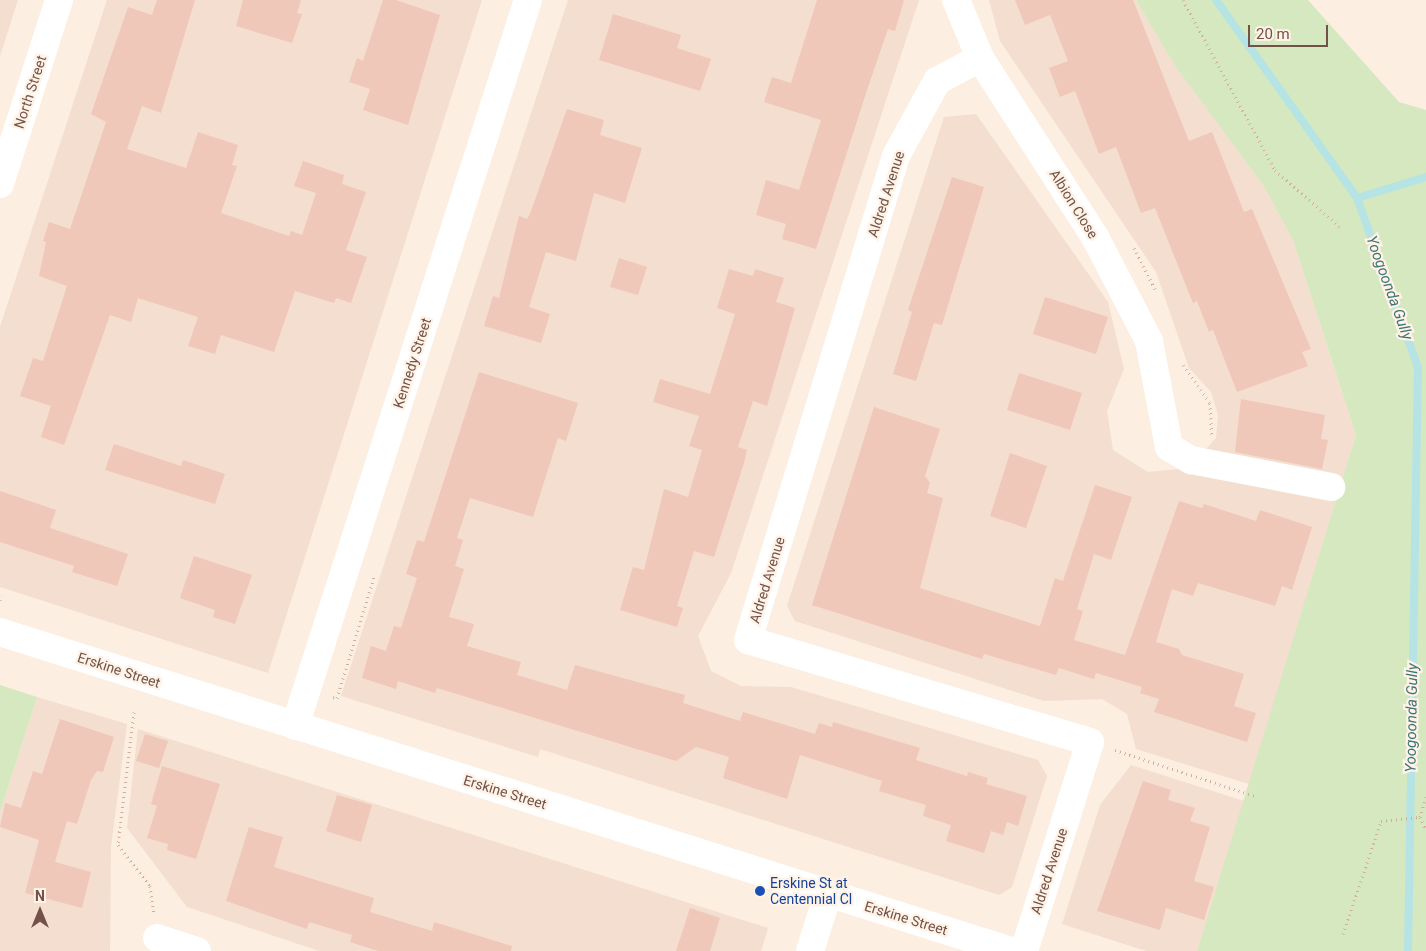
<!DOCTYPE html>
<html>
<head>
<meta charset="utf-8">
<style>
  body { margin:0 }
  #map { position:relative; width:1426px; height:951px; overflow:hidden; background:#fceee0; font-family:Roboto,sans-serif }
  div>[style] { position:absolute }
  .residential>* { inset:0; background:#f3decf }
  .green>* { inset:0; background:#d5e8c0 }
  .stream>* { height:8px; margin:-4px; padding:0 4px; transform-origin:4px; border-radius:4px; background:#b6e3e4 }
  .building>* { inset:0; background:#f0c8b9 }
  .path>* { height:3px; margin-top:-1.5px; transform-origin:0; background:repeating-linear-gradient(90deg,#d5ab9c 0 1px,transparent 0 5px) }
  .minor>* { height:28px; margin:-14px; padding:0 14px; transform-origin:14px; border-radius:14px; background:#fff }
  .dots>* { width:14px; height:14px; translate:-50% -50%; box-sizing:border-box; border:2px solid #fff2e6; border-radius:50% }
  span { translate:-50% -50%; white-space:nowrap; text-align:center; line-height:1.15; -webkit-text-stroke:4.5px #fff2e6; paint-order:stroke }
  .street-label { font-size:14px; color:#725248 }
  .transit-label { font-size:14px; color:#164399 }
  .left { translate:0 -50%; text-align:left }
  .water-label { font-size:15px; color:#3c7577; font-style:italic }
  .north { position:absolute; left:15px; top:886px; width:50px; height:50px; -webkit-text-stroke:4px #fff2e6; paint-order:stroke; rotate:0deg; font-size:14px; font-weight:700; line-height:20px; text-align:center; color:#725248 }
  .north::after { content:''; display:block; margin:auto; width:18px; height:22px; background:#725248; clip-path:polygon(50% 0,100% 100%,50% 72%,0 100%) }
  .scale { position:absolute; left:1248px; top:25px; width:80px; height:22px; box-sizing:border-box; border:2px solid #725248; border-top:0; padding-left:6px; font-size:15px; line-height:18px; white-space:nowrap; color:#725248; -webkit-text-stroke:4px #fff2e6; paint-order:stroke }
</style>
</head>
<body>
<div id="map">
  <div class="residential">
    <div style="clip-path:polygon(0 0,18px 0,0 56px)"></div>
    <div style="clip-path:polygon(107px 0,482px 0,268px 673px,0 587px,0 327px)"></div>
    <div style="clip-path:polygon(568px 0,919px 0,731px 573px,698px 636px,711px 671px,741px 686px,791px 687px,1038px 760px,1047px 776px,1012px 887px,999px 895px,540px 749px,538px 757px,341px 696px)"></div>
    <div style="clip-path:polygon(989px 0,1136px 0,1175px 66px,1263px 185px,1293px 240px,1356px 435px,1249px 784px,1136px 749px,1127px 714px,1102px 699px,1044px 701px,795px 621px,787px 606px,944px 117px,976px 114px,1108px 302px,1124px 369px,1107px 411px,1113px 450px,1148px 472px,1189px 468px,1216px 438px,1218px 415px,1211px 392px,1189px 368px,1156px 272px,1000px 41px)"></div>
    <div style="clip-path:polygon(37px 697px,127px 724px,111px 847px,110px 951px,0 951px,0 812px)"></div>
    <div style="clip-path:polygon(138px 729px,768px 928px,761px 951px,319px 951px,187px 907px,127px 828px)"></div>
    <div style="clip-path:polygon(1131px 765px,1244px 801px,1197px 951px,1146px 951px,1062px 924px,1100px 805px)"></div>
  </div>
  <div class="green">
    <div style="clip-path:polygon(1136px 0,1308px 0,1399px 102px,1426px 110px,1426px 951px,1197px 951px,1356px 435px,1293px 240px,1263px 185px,1175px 66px)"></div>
    <div style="clip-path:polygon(0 685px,37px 697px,0 812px)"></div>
  </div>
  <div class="stream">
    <div style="left:1216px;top:0;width:243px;rotate:54.5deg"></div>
    <div style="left:1357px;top:198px;width:180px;rotate:70.2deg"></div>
    <div style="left:1418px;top:367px;width:584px;rotate:90.98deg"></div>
    <div style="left:1357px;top:198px;width:72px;rotate:-16.9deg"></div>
  </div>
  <div class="building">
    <div style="clip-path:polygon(157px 0,195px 0,161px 113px,142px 106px,127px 149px,186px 168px,198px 132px,238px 145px,232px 165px,237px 166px,221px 213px,289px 236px,291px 231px,302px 235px,316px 193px,294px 186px,303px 161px,344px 175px,342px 184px,366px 192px,346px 250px,367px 257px,351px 303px,336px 298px,334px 303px,295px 291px,274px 352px,221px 335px,215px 354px,188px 346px,198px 317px,138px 298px,131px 322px,110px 315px,64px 445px,41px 437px,51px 406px,20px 396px,33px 358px,43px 361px,67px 286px,39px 276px,46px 242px,43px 241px,49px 222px,70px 229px,106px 122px,91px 114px,128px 7px,152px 15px)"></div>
    <div style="clip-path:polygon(243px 0,301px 0,297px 13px,302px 14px,292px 43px,236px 26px)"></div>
    <div style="clip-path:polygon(383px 0,396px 0,440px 15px,408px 125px,363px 110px,370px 89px,349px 82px,357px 58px,363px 61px)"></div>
    <div style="clip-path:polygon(817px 0,904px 0,895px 31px,888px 29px,867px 90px,816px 249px,782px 239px,786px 224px,756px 215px,766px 180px,799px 190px,821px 120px,764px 102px,772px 77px,791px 83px)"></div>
    <div style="clip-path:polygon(1015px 0,1133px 0,1189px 141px,1212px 132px,1244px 212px,1252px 209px,1311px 349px,1302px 352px,1308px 366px,1237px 392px,1213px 330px,1209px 332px,1197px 301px,1193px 303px,1155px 208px,1141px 213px,1116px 147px,1099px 154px,1075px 91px,1060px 97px,1049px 68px,1068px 61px,1050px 15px,1025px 25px)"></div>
    <div style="clip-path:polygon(613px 14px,681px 35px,677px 48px,711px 59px,700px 91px,599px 60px)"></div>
    <div style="clip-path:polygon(567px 109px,604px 120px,600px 135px,642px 148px,625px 203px,594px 193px,576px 261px,546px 252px,529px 307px,550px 314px,541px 343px,484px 326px,493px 296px,499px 298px,519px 216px,527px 219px,530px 214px)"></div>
    <div style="clip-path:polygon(952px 177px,984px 187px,942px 325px,934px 323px,916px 381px,893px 374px,912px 312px,908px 310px)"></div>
    <div style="clip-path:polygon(619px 258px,647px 267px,638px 295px,610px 287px)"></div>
    <div style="clip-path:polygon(729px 269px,753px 276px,755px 269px,784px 278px,776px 302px,795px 308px,767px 406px,753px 401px,738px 447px,747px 450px,744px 463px,714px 557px,694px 551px,677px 606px,683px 608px,677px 627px,620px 610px,633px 567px,644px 570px,664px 489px,688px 497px,702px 450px,689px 446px,699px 416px,653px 402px,660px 379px,710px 394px,735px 314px,717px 308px)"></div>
    <div style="clip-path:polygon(1045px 297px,1108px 317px,1096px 354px,1033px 334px)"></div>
    <div style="clip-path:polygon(479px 372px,578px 403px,566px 441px,558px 438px,533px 517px,470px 498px,457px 538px,463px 540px,455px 566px,464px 569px,449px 617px,474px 624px,467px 646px,521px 662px,517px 675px,567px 690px,575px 665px,685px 695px,683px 703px,740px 721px,743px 712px,815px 734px,819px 723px,832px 727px,833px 722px,920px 748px,916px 760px,967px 776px,968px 772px,988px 778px,986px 784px,1027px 796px,1018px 826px,1007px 822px,1003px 835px,991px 831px,984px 853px,946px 841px,951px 825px,923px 816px,926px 805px,879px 791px,882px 781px,800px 755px,787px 799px,723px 778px,729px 757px,696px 747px,676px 761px,437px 688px,435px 693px,398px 681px,396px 689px,362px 678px,371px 646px,386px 651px,394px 626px,401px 628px,417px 578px,406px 574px,417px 540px,424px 542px)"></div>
    <div style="clip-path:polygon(1019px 373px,1082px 393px,1070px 430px,1007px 410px)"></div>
    <div style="clip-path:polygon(1241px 399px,1325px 415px,1321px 439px,1328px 440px,1322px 469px,1235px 452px)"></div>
    <div style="clip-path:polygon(874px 407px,940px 429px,925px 476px,930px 483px,927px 493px,943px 498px,920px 588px,1040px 626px,1055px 578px,1063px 581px,1095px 485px,1132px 497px,1111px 560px,1094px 554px,1077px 609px,1083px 611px,1074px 640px,1125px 655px,1179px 501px,1202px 508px,1204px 504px,1256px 521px,1260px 510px,1312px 527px,1292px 590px,1282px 586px,1275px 606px,1198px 583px,1193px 596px,1172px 589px,1156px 642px,1179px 649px,1182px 655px,1244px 674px,1234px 706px,1256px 713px,1247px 742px,1154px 712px,1159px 699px,1140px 693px,1142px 687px,1096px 673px,1094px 679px,1059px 668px,1056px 675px,984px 654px,982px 659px,812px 605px)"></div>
    <div style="clip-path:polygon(114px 444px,181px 466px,183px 460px,225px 474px,215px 504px,105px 470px)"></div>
    <div style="clip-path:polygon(1010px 453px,1047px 466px,1026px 528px,990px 516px)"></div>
    <div style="clip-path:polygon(0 491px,56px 510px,50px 528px,128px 554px,117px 586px,72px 572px,74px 566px,0 542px)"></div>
    <div style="clip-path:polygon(194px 556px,252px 575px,235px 624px,213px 617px,215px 610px,180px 598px)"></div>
    <div style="clip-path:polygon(60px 719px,114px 737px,103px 772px,97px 771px,91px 780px,77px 824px,67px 821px,55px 862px,91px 872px,82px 908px,25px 893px,39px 840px,0 827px,5px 803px,21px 808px,33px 771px,42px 774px)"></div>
    <div style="clip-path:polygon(145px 734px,168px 741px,159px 768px,136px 761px)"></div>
    <div style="clip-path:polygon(162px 766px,220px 784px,196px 859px,167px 850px,168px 844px,147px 838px,157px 806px,151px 804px)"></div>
    <div style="clip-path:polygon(1143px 781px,1171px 790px,1168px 800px,1195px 808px,1190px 821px,1210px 827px,1194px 881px,1214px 887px,1204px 920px,1166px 908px,1160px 930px,1097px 911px)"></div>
    <div style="clip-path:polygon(337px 795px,372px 805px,361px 842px,326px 831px)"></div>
    <div style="clip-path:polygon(249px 827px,283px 837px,274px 867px,374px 898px,370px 912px,432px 931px,434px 922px,512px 946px,511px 951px,378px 951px,350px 942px,352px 935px,309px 922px,307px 929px,226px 901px)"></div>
    <div style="clip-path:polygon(690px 908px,720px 918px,710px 951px,676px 951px)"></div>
  </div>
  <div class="path">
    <div style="left:1183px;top:0;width:193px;rotate:61.6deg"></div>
    <div style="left:1275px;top:170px;width:88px;rotate:41.3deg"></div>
    <div style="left:1134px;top:248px;width:46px;rotate:62.9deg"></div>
    <div style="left:1183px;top:365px;width:47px;rotate:54.6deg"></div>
    <div style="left:1210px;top:403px;width:34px;rotate:87deg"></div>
    <div style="left:0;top:600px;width:5px;rotate:-68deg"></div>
    <div style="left:333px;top:697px;width:4px;rotate:14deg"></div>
    <div style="left:337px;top:698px;width:127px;rotate:-73deg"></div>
    <div style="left:134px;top:712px;width:134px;rotate:96.9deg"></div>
    <div style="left:118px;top:845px;width:52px;rotate:52deg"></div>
    <div style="left:150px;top:886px;width:27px;rotate:82deg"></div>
    <div style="left:1115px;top:750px;width:147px;rotate:18.2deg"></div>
    <div style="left:1426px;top:797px;width:21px;rotate:107deg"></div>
    <div style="left:1420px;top:817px;width:14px;rotate:65deg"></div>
    <div style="left:1343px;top:934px;width:119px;rotate:-71.4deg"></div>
    <div style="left:1381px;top:821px;width:39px;rotate:-6deg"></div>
  </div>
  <div class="minor">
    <div style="left:956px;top:0;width:63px;rotate:67.5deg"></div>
    <div style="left:980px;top:58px;width:215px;rotate:57.3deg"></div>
    <div style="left:1096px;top:239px;width:115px;rotate:62.5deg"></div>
    <div style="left:1149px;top:341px;width:108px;rotate:79.3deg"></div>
    <div style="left:1169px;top:447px;width:26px;rotate:31deg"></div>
    <div style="left:1191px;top:460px;width:143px;rotate:10.9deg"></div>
    <div style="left:980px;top:58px;width:49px;rotate:151.9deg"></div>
    <div style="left:937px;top:81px;width:85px;rotate:118.7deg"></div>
    <div style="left:896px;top:156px;width:506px;rotate:107deg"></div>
    <div style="left:748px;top:640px;width:357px;rotate:16.6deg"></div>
    <div style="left:1090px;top:742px;width:219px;rotate:107.5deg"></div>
    <div style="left:0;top:184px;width:193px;rotate:-72.2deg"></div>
    <div style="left:0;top:632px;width:1060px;rotate:17.51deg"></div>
    <div style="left:295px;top:726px;width:762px;rotate:-72.21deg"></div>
    <div style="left:157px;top:938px;width:42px;rotate:18deg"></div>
    <div style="left:810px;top:951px;width:60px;rotate:-72.5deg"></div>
  </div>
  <div class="dots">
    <div style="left:760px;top:891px;background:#1a4fb4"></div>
  </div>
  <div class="street-label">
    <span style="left:30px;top:92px;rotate:-72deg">North Street</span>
    <span style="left:886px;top:194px;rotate:-72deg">Aldred Avenue</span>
    <span style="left:1074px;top:204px;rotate:58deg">Albion Close</span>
    <span style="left:412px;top:363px;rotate:-72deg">Kennedy Street</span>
    <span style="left:767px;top:580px;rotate:-73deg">Aldred Avenue</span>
    <span style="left:119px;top:670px;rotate:18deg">Erskine Street</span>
    <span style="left:505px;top:792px;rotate:17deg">Erskine Street</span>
    <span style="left:1049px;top:871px;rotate:-72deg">Aldred Avenue</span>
    <span style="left:906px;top:918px;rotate:17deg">Erskine Street</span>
  </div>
  <div class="transit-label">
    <span class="left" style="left:770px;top:891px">Erskine St at<br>Centennial Cl</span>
  </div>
  <div class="water-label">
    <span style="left:1389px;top:288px;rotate:70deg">Yoogoonda Gully</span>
    <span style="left:1412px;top:718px;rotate:-89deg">Yoogoonda Gully</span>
  </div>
  <div class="north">N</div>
  <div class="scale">20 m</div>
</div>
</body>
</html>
